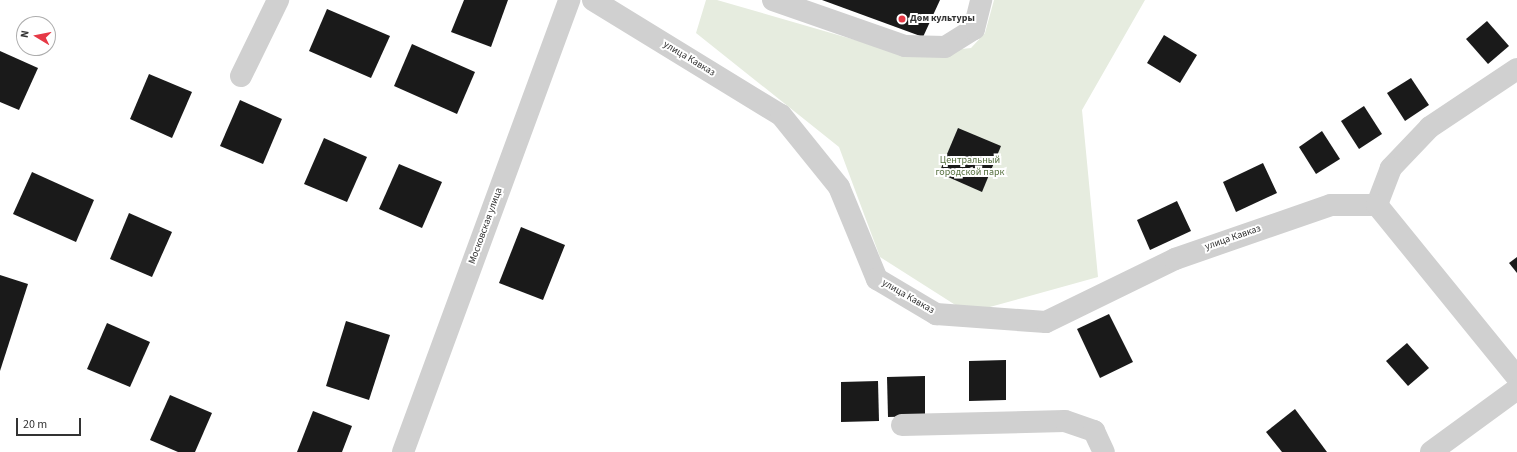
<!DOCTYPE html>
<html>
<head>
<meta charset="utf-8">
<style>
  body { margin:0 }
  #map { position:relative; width:1517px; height:452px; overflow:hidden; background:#fff; font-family:"Source Sans 3",sans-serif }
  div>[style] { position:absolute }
  .green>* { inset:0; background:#e6ecdf }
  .building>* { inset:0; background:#1a1a1a }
  .minor>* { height:22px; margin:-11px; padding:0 11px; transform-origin:11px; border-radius:11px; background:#d0d0d0 }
  .dots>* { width:11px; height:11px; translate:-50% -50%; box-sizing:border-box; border:2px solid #fff; border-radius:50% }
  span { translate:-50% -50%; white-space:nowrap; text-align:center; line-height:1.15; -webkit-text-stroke:4px #fff; paint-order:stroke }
  .poi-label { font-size:10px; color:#333; font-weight:700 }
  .left { translate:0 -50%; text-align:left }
  .street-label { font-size:10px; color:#333 }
  .park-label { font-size:10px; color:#56703f }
  .north { position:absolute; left:16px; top:16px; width:40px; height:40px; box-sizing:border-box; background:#fff; border:1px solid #adadad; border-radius:50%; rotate:280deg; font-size:11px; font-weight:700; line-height:16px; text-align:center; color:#333 }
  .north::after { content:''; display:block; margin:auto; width:14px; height:18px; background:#e63946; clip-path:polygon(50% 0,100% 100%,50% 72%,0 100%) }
  .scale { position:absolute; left:16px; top:418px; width:65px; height:18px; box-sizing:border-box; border:2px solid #333; border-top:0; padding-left:5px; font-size:12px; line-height:14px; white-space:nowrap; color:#333; -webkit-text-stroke:3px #fff; paint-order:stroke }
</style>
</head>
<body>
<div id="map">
  <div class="green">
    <div style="clip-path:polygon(706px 0,717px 0,907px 55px,971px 48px,985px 33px,994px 0,1145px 0,1082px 110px,1098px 277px,968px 313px,880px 257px,839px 147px,696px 33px)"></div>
  </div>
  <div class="building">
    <div style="clip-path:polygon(464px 0,508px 0,491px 47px,451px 32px)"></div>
    <div style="clip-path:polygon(822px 0,940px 0,923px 37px)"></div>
    <div style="clip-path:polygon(327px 9px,390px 36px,371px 78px,309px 51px)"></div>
    <div style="clip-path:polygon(1487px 21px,1509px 46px,1488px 64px,1466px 39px)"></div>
    <div style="clip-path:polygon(1164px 35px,1197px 55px,1180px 83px,1147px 63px)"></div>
    <div style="clip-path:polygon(412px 44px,475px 72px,457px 114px,394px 86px)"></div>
    <div style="clip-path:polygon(0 51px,38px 68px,19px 110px,0 102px)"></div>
    <div style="clip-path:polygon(149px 74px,192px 92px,172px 138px,130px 119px)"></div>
    <div style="clip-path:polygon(1411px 78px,1429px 105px,1405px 121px,1387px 93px)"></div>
    <div style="clip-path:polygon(240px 100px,282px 119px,263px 164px,220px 146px)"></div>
    <div style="clip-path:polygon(1364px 106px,1382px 134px,1359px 149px,1341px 121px)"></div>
    <div style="clip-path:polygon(958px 128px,1001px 146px,982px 192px,939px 173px)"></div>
    <div style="clip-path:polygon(1322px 131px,1340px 159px,1316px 174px,1299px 147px)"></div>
    <div style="clip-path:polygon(324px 138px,367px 157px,347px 202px,304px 184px)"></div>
    <div style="clip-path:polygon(1263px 163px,1277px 193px,1236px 212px,1223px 182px)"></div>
    <div style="clip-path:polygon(399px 164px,442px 182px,422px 228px,379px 209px)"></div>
    <div style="clip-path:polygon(32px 172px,94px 200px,76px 242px,13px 214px)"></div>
    <div style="clip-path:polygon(1177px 201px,1191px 231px,1150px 250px,1137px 220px)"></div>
    <div style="clip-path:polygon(129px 213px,172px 232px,152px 277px,110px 259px)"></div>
    <div style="clip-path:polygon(521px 227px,565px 245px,543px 300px,499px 283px)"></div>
    <div style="clip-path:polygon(1517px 257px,1517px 273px,1509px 263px)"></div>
    <div style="clip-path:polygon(0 275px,28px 284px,0 371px)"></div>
    <div style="clip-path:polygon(1109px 314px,1133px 362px,1100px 378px,1077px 329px)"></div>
    <div style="clip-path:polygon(346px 321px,390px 335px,369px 400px,326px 386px)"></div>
    <div style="clip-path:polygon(107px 323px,150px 342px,130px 387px,87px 369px)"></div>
    <div style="clip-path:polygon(1407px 343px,1429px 368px,1408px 386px,1386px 361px)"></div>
    <div style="clip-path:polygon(1006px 360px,1006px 400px,969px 401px,969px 361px)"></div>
    <div style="clip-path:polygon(925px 376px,925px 416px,888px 417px,887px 377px)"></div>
    <div style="clip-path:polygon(878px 381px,879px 421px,841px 422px,841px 382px)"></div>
    <div style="clip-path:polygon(170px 395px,212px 413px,195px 452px,178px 452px,150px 440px)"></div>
    <div style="clip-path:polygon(1295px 409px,1327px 452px,1282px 452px,1266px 432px)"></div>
    <div style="clip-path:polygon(313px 411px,352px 426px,342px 452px,297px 452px)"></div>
  </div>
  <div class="minor">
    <div style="left:593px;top:0;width:220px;rotate:31.5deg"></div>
    <div style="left:781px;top:115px;width:92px;rotate:51.1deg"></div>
    <div style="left:839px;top:187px;width:100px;rotate:67.6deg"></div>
    <div style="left:877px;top:279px;width:69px;rotate:30.7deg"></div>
    <div style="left:936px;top:314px;width:110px;rotate:4.2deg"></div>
    <div style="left:1046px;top:322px;width:144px;rotate:-26deg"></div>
    <div style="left:1175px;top:259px;width:165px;rotate:-19.1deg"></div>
    <div style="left:1331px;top:205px;width:46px"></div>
    <div style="left:773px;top:0;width:140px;rotate:19.2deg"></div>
    <div style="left:905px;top:46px;width:40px;rotate:1.4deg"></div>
    <div style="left:945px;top:47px;width:34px;rotate:-32deg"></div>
    <div style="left:974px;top:29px;width:30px;rotate:-76deg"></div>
    <div style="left:1517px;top:69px;width:105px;rotate:146.3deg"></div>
    <div style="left:1430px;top:127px;width:57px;rotate:133.6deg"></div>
    <div style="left:1391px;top:168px;width:40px;rotate:111deg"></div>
    <div style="left:1377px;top:205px;width:222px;rotate:50.9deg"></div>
    <div style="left:241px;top:76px;width:85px;rotate:-64deg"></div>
    <div style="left:902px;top:425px;width:163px;rotate:-1.4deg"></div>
    <div style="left:1065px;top:421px;width:31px;rotate:19deg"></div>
    <div style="left:1094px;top:431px;width:23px;rotate:65deg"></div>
    <div style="left:403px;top:452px;width:482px;rotate:-69.8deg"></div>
    <div style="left:1431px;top:452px;width:107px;rotate:-36.2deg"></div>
  </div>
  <div class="dots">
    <div style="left:902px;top:19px;background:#e63946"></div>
  </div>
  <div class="poi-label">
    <span class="left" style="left:910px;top:19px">Дом культуры</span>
  </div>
  <div class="street-label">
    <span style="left:689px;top:59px;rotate:31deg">улица Кавказ</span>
    <span style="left:486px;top:226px;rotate:-70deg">Московская улица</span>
    <span style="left:1233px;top:238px;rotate:-19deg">улица Кавказ</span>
    <span style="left:908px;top:297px;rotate:30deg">улица Кавказ</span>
  </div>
  <div class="park-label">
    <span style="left:970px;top:166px">Центральный<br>городской парк</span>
  </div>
  <div class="north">N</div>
  <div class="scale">20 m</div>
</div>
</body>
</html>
